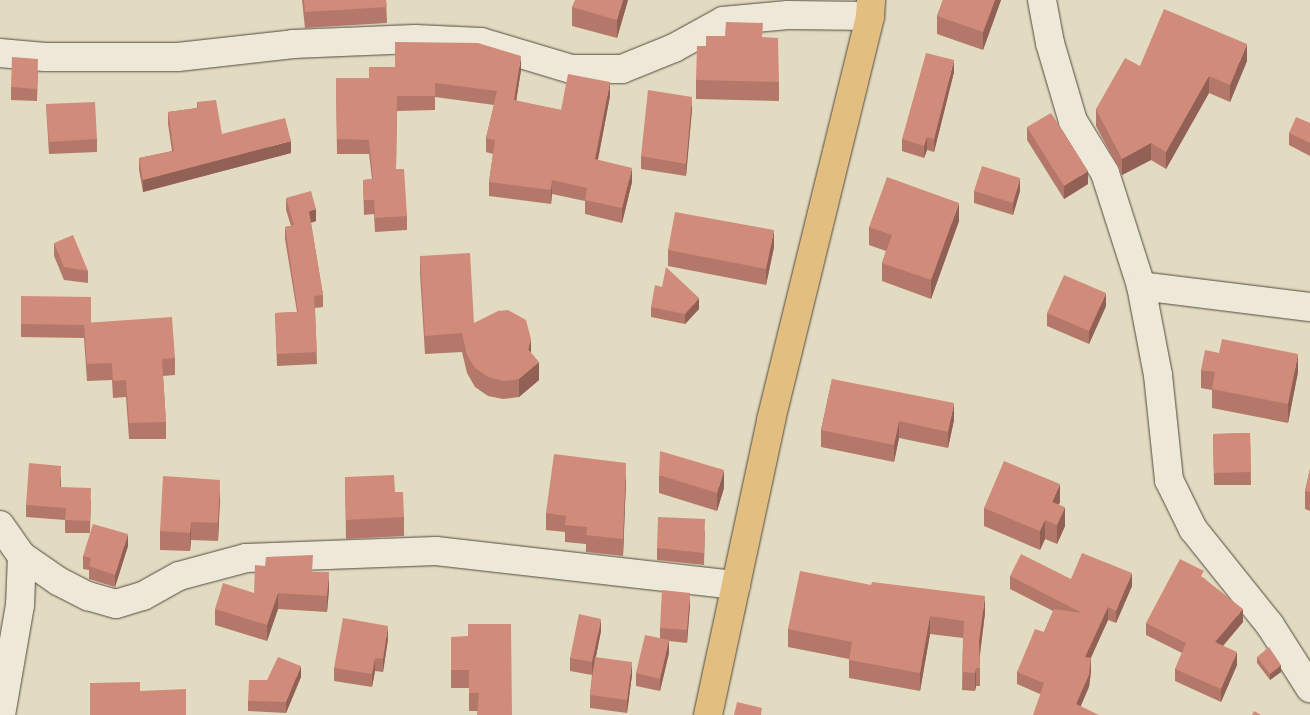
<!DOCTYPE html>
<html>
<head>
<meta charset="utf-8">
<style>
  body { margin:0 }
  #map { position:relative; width:1310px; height:715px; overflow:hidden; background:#e3dbc1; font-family:"Sorts Mill Goudy",serif }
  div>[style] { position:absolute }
  .roads { filter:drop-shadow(0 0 1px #524a3d) drop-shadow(0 0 1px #524a3d) }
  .minor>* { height:28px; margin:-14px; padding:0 14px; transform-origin:14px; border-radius:14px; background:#ede8d7 }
  .major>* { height:28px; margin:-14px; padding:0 14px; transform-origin:14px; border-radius:14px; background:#e2be80 }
  .wall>* { inset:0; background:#b3786a }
  .shaded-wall>* { inset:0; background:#926156 }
  .building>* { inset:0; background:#d08b7b }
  span { translate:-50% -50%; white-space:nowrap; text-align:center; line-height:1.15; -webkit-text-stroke:5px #ede8d7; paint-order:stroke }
</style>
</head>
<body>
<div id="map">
  <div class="roads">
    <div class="minor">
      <div style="left:1042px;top:0;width:44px;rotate:79.5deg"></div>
      <div style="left:1050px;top:43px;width:81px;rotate:73.6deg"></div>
      <div style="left:1073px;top:121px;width:61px;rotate:58.4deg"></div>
      <div style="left:1105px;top:173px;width:119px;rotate:72.3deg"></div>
      <div style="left:1141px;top:286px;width:91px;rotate:79.2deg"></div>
      <div style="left:1158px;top:375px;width:106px;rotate:84deg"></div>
      <div style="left:1169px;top:480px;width:55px;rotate:63.9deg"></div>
      <div style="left:1193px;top:529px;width:123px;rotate:51.3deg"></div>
      <div style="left:1270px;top:625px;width:75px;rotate:57.6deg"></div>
      <div style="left:0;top:53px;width:45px;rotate:5.1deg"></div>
      <div style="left:45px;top:57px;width:133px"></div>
      <div style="left:178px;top:57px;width:116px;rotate:-6.4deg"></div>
      <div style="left:293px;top:44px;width:122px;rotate:-2.3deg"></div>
      <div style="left:415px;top:39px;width:66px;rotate:2.6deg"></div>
      <div style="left:481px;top:42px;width:94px;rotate:16.7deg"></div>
      <div style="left:571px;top:69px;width:51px"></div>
      <div style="left:622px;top:69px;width:56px;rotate:-22deg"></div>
      <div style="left:674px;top:48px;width:56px;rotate:-28.9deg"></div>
      <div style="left:723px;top:21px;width:65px;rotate:-5.3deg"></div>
      <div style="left:788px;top:15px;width:82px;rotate:0.7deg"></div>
      <div style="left:1141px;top:286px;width:170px;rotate:7.1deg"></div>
      <div style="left:0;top:525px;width:38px;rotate:55deg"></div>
      <div style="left:22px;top:556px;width:49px;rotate:92.3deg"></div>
      <div style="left:20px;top:605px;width:112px;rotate:99.8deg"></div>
      <div style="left:22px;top:556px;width:44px;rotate:34.8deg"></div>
      <div style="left:58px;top:581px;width:34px;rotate:27deg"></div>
      <div style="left:88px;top:596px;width:29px;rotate:16deg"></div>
      <div style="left:116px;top:604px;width:28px;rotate:-17deg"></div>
      <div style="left:143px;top:596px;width:41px;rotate:-29.1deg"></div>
      <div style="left:179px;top:576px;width:69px;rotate:-15deg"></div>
      <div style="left:246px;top:558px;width:190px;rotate:-2.1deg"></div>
      <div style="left:436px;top:551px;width:302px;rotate:6.5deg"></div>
    </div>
    <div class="major">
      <div style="left:708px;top:715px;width:302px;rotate:-77.9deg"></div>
      <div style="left:771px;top:420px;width:416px;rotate:-76.2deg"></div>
      <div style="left:870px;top:16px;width:16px;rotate:-86deg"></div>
    </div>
  </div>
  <div class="wall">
    <div style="clip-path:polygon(302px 0,386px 0,387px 23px,305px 28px)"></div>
    <div style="clip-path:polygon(628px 0,617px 38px,572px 26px,572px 7px)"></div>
    <div style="clip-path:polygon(943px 0,1001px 0,983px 50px,937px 34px,937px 16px)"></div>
    <div style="clip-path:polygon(763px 37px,779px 82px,779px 101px,696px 99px,696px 80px,706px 46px)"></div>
    <div style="clip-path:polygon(1247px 61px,1230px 102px,1209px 93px,1166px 169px,1151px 160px,1122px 175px,1096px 126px,1096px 109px,1140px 66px)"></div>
    <div style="clip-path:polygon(521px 70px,516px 101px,561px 110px,610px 96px,598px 160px,632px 182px,622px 223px,585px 214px,585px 201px,552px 194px,551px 204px,489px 196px,489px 182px,493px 154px,486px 152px,486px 138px,494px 105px,435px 97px,435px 110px,397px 111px,396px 169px,407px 216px,407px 230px,375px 232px,374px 214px,364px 215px,363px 180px,372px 179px,369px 154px,337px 154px,336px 78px,369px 78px)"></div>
    <div style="clip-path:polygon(38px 72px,37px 101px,11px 100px,11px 87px)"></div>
    <div style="clip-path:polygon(954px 72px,934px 152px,927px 150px,924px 158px,902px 151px,902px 139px)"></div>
    <div style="clip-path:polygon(197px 102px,222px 134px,291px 153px,143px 192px,139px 170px,139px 158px,172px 151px,168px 124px,168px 112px,197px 108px)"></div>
    <div style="clip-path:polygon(46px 104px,97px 139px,97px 152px,49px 154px)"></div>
    <div style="clip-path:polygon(692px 109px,686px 176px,641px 169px,641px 156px)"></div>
    <div style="clip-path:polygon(1310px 123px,1310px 156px,1289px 145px,1289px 133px)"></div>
    <div style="clip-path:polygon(1027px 127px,1088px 184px,1064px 199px,1027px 140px)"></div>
    <div style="clip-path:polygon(974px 191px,1020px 191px,1013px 215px,974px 203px)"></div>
    <div style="clip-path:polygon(286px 198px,316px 221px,311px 223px,323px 295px,323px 307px,315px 308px,317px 364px,277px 366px,275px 313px,297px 312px,285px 239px,285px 227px,291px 226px,286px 210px)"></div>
    <div style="clip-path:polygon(959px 221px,931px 299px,882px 281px,882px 263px,886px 251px,869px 245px,869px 227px)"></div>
    <div style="clip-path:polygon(54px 243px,88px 271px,88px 283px,64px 280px,54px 256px)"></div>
    <div style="clip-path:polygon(774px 247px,766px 285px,668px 266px,668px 250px)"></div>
    <div style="clip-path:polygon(420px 256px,474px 323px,531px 353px,539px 380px,519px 397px,503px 399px,488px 396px,475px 387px,467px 373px,462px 352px,425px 354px,420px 274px)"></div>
    <div style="clip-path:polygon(662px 287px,699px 309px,685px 324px,651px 317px,651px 307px)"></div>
    <div style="clip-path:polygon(21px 296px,91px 323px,175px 358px,175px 375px,163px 376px,166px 422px,166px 439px,129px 439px,126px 397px,113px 398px,112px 380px,87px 381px,84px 338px,21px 337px)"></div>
    <div style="clip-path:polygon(1106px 306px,1089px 344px,1047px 326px,1047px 313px)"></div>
    <div style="clip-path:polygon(1201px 370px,1298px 372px,1288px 423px,1212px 408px,1212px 390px,1201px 388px)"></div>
    <div style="clip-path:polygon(832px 379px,954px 420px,948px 448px,899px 438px,894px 462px,821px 447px,821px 430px)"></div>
    <div style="clip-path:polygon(1250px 433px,1251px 485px,1214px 485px,1213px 434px)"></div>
    <div style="clip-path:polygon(1310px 469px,1310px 511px,1305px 509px,1305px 491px)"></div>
    <div style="clip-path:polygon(659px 475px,724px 488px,717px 511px,659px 493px)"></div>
    <div style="clip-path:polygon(345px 477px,395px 492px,404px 517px,404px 536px,346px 539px)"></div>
    <div style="clip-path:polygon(61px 478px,61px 487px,91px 500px,90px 533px,65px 533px,65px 520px,26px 517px,26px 505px)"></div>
    <div style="clip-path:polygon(626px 480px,623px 556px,586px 552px,586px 544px,565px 542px,565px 532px,546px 530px,546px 513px)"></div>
    <div style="clip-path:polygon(220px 498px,218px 541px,191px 540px,190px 551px,160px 550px,160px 531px)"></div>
    <div style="clip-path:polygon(1060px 502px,1058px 505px,1065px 526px,1057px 544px,1045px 539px,1040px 550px,984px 526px,984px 508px)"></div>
    <div style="clip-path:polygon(705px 531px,704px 565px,657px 560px,657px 548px)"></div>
    <div style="clip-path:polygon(128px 546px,115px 587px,89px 579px,89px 570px,83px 569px,83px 556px)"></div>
    <div style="clip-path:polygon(313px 572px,329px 589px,327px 612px,278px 609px,267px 641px,215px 625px,215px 609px,254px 593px)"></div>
    <div style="clip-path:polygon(1010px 576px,1071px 579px,1132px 586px,1116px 623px,1108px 620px,1091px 658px,1091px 671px,1089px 687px,1040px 694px,1017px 684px,1017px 672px,1044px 632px,1053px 611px,1010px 589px)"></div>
    <div style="clip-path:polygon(1204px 578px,1243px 622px,1223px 646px,1237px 665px,1221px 702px,1175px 681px,1175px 669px,1182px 653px,1146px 635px,1146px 623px)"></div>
    <div style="clip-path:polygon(871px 585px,985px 613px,980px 656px,980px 686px,976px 686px,975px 691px,962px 690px,963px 638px,930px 634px,920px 691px,849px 678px,849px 659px,788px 647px,788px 629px)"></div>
    <div style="clip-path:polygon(690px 605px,687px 643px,669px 641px,669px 653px,660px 691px,636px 686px,636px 673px,660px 638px,660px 628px)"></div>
    <div style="clip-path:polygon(601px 631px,596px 657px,632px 675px,627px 713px,590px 708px,590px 695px,592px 675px,570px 671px,570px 658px)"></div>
    <div style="clip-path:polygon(451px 637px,512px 715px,478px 711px,469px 711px,469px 688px,451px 688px)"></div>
    <div style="clip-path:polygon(388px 639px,383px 672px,375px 671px,372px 687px,334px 681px,334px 668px)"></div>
    <div style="clip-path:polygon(1257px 657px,1281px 672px,1270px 680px,1257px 663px)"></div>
    <div style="clip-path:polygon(301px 677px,286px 713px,248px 711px,248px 701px,267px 680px)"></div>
  </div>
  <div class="shaded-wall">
    <div style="clip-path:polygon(623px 0,628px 0,617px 38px,617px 20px)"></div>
    <div style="clip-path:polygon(995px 0,1001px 0,983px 50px,983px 32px)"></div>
    <div style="clip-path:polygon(1247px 44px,1247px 61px,1230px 102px,1230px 85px)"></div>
    <div style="clip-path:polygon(521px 56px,521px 70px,514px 115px,514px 100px)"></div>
    <div style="clip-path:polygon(954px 60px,954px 72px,934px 152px,934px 139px)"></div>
    <div style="clip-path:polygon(1209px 76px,1209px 93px,1166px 169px,1166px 152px)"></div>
    <div style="clip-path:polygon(610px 82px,610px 96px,595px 174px,595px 159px)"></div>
    <div style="clip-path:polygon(692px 97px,692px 109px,686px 176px,686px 164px)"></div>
    <div style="clip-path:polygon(927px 137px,927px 150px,924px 158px,924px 146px)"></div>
    <div style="clip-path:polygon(291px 141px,291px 153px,143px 192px,143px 180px)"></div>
    <div style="clip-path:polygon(1151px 143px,1151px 160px,1122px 175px,1122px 159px)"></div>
    <div style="clip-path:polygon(632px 168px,632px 182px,622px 223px,622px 208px)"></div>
    <div style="clip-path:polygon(1088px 171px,1088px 184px,1064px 199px,1064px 186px)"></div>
    <div style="clip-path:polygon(1020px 178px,1020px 191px,1013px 215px,1013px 203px)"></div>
    <div style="clip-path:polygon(552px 180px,552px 194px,551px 204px,551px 190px)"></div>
    <div style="clip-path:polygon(959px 203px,959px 221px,931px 299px,931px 280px)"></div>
    <div style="clip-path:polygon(316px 209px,316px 221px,309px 223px,309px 211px)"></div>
    <div style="clip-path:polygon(774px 230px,774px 247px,766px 285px,766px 269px)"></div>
    <div style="clip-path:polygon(1106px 293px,1106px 306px,1089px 344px,1089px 331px)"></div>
    <div style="clip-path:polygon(699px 298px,699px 309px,685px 324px,685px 314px)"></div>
    <div style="clip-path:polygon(531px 339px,531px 357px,528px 349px)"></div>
    <div style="clip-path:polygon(1298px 354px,1298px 372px,1288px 423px,1288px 404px)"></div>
    <div style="clip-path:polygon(539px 362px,539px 380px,519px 397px,519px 379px)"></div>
    <div style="clip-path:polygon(954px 403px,954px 420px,948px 448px,948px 432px)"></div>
    <div style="clip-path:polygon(899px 421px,899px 438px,894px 462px,894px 445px)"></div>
    <div style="clip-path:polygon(626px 463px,626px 480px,623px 556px,623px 539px)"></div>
    <div style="clip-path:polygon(61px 466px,61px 478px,60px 499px,60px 487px)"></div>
    <div style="clip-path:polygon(724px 470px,724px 488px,717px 511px,717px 493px)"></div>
    <div style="clip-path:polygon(220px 480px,220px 498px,218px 541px,218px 523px)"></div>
    <div style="clip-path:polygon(1060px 484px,1060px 502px,1052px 520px,1052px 502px)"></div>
    <div style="clip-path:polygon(1065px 507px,1065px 526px,1057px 544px,1057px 525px)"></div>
    <div style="clip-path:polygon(1045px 520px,1045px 539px,1040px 550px,1040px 531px)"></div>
    <div style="clip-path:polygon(191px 522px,191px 540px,190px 551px,190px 533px)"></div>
    <div style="clip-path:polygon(128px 534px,128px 546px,115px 587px,115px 575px)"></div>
    <div style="clip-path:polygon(329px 572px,329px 589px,327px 612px,327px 596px)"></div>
    <div style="clip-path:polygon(1132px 573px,1132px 586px,1116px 623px,1116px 611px)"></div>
    <div style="clip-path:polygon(278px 593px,278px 609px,267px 641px,267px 625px)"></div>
    <div style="clip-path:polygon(690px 593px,690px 605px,687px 643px,687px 630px)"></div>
    <div style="clip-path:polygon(985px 596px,985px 613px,979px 659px,979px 641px)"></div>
    <div style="clip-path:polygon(1108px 607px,1108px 620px,1085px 670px,1085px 657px)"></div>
    <div style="clip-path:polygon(1243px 609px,1243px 622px,1215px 655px,1215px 642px)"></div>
    <div style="clip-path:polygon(930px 616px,930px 634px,920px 691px,920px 673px)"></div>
    <div style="clip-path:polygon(601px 619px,601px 631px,592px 675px,592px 662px)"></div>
    <div style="clip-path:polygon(388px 626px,388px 639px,383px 672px,383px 659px)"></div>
    <div style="clip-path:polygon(669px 640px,669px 653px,660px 691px,660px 679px)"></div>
    <div style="clip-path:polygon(1237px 652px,1237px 665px,1221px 702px,1221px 689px)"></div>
    <div style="clip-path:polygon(375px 658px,375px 671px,372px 687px,372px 674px)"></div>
    <div style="clip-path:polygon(1091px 658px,1091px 671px,1089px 687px,1077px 715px,1076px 704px)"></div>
    <div style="clip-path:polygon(632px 662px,632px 675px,627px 713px,627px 700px)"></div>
    <div style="clip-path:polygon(1281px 665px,1281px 672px,1270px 680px,1270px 674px)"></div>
    <div style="clip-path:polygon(301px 666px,301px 677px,286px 713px,286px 702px)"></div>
    <div style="clip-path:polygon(976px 668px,976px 686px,975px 691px,975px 673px)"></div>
  </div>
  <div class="building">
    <div style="clip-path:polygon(304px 0,386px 0,387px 7px,305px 12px)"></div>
    <div style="clip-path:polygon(575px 0,623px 0,617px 20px,572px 7px)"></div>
    <div style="clip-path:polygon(943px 0,995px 0,983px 32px,937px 16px)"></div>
    <div style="clip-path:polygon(1164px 9px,1247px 44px,1230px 85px,1209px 76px,1166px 152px,1151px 143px,1122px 159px,1096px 109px,1125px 58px,1140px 66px)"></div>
    <div style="clip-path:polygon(726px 22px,763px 23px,762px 37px,778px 38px,779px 82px,696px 80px,697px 46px,706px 46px,706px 36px,725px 36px)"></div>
    <div style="clip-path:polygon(395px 42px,478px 43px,521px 56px,514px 100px,561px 110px,568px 74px,610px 82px,595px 159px,632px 168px,622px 208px,585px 200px,587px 188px,552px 180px,551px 190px,489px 182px,495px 140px,486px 138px,497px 91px,435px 83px,435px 96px,397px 96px,396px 169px,404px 169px,407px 216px,375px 218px,374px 200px,364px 200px,363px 180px,373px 179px,369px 140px,337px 139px,336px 78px,369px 78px,369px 67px,395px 67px)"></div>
    <div style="clip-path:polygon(926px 53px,954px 60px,934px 139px,927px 137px,924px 146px,902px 139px)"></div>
    <div style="clip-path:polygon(12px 57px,38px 59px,37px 89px,11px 87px)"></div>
    <div style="clip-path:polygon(648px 90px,692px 97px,686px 164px,641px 156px)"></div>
    <div style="clip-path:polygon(216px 100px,222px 134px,285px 118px,291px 141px,143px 180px,139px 158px,174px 151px,168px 112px,198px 108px,197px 102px)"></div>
    <div style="clip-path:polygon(95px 102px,97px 139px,49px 142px,46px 104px)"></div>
    <div style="clip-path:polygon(1051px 113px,1088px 171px,1064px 186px,1027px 127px)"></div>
    <div style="clip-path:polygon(1296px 117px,1310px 123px,1310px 143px,1289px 133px)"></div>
    <div style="clip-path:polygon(982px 166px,1020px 178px,1013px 203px,974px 191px)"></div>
    <div style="clip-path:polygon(887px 177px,959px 203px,931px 280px,882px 263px,892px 235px,869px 227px)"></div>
    <div style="clip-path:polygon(311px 191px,316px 209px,309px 211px,323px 295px,314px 296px,317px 352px,277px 354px,275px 313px,298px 312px,285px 227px,294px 225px,286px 198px)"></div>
    <div style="clip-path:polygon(675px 212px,774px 230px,766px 269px,668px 250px)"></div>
    <div style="clip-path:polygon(73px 235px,88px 271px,64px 267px,54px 243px)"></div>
    <div style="clip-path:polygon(470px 253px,474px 323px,498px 311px,508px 310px,526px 320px,531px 339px,528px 349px,539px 362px,519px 379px,503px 381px,488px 377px,475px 368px,467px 355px,462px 333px,425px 336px,420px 256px)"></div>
    <div style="clip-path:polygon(666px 267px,699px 298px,685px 314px,651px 307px,655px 285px,662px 287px)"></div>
    <div style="clip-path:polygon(1064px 275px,1106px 293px,1089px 331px,1047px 313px)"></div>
    <div style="clip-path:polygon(21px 296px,91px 297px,91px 323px,84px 323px,84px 325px,21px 324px)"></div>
    <div style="clip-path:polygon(172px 317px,175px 358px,162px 359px,166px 422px,129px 423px,126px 380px,113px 381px,112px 363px,87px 364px,84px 323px)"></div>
    <div style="clip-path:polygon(1222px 339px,1298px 354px,1288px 404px,1212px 389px,1215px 372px,1201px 370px,1205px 350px,1219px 353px)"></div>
    <div style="clip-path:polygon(832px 379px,954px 403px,948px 432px,899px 421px,894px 445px,821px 430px)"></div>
    <div style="clip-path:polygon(1250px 433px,1251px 472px,1214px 473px,1213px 434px)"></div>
    <div style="clip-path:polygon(660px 451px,724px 470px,717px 493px,659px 475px)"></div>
    <div style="clip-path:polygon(554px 454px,626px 463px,623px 539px,586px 535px,587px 527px,565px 525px,566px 516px,546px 513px)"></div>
    <div style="clip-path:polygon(1004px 461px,1060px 484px,1052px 502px,1065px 507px,1057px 525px,1045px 520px,1040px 531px,984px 508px)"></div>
    <div style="clip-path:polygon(29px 463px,61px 466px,60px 487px,91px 488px,90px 521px,65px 520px,66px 508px,26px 505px)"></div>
    <div style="clip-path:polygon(1310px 469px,1310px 492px,1305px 491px)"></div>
    <div style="clip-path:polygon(394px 475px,395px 492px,403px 492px,404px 517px,346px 520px,345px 477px)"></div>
    <div style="clip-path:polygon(163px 476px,220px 480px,218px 523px,191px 522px,190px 533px,160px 531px)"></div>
    <div style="clip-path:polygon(658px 517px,705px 519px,704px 553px,657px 548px)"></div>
    <div style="clip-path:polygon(93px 524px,128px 534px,115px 575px,89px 566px,91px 558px,83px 556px)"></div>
    <div style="clip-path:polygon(1082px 553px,1132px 573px,1116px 611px,1108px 607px,1085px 657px,1091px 658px,1089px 675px,1076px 704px,1099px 715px,1033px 715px,1044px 683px,1017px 672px,1035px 629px,1044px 632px,1054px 609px,1082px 613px,1010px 576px,1021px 554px,1071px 579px)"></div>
    <div style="clip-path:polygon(313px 555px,312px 572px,329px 572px,327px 596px,278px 593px,267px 625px,215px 609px,223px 583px,254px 593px,255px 565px,265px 566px,266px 557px)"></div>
    <div style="clip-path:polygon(1180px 559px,1204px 571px,1201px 576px,1243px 609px,1215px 642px,1237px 652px,1221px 689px,1175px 669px,1186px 643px,1146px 623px)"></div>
    <div style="clip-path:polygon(800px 571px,871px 585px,872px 582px,985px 596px,979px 641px,980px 668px,976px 668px,975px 673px,962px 672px,964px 621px,930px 616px,920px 673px,849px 660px,852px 642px,788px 629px)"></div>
    <div style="clip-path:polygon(662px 590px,690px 593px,687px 630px,660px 628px)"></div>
    <div style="clip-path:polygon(579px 614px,601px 619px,592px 662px,570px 658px)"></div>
    <div style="clip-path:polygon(343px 618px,388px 626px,383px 659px,375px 658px,372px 674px,334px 668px)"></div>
    <div style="clip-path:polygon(468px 624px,511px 624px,512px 715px,477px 715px,479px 693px,469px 693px,469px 670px,451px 670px,451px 637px,468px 636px)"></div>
    <div style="clip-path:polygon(645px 635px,669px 640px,660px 679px,636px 673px)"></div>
    <div style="clip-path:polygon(1269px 647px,1281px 665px,1270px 674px,1257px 657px)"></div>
    <div style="clip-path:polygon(278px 657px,301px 666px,286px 702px,248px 701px,249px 680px,267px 680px)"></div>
    <div style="clip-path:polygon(595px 657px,632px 662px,627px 700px,590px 695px)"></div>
    <div style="clip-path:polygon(140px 682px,140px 691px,186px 689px,186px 715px,90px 715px,90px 683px)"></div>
    <div style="clip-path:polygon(737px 702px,762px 708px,761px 715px,734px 715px)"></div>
    <div style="clip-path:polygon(1254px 711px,1261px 715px,1252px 715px)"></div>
  </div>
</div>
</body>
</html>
